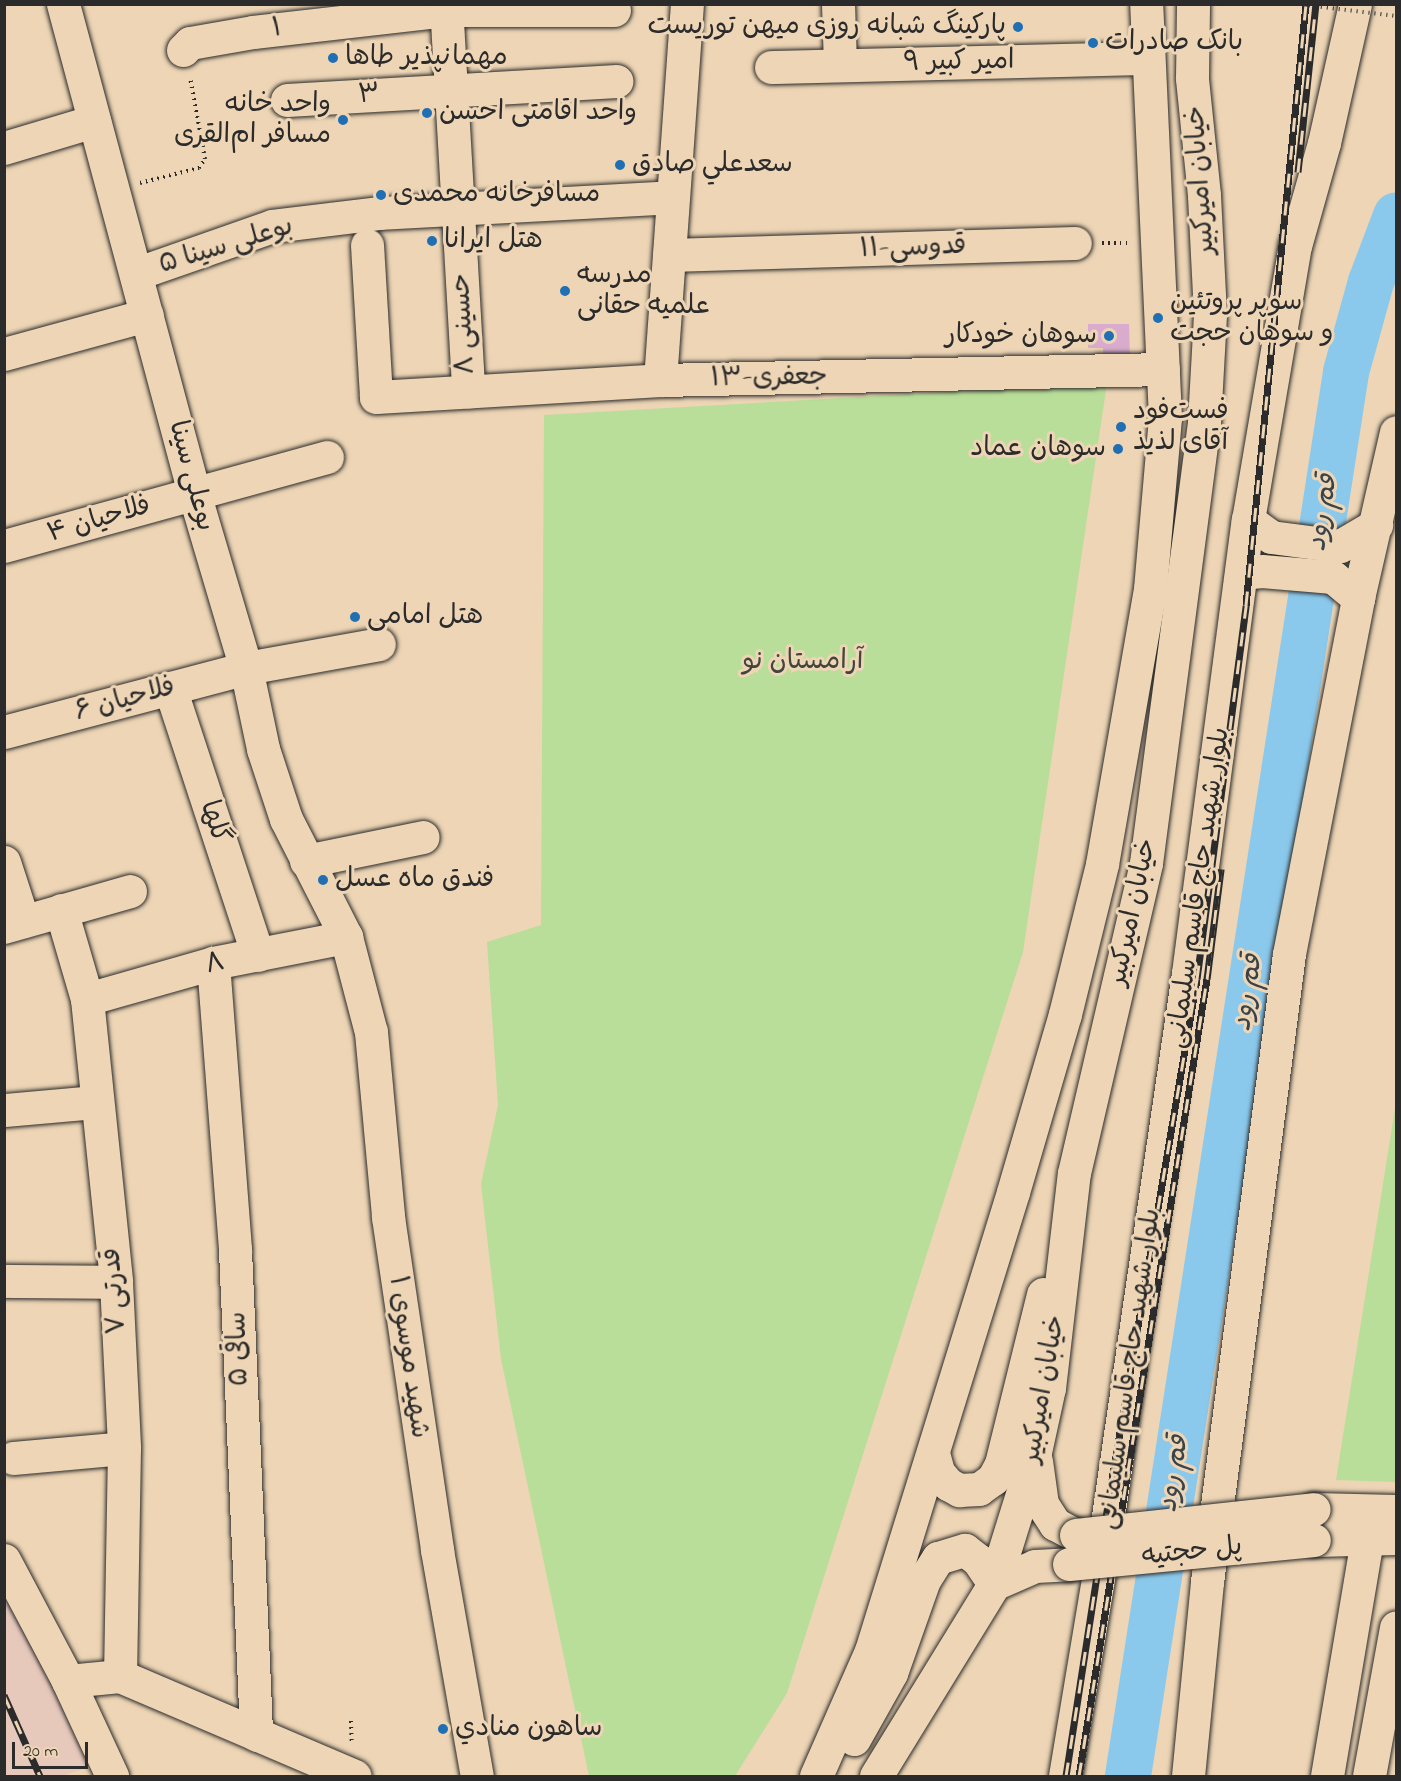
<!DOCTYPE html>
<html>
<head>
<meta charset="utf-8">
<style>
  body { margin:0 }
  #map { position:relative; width:1401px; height:1781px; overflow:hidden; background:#edd5b5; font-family:"Indie Flower","Playpen Sans Arabic",sans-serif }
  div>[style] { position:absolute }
  .built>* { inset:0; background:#e7c9bc }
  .green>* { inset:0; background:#b9de99 }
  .river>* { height:46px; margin:-23px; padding:0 23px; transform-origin:23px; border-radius:23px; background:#8bc9ec }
  .building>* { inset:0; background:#d9acce }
  .path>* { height:4px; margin-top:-2px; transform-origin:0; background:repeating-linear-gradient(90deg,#2b2b2b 0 1.5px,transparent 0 6px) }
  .roads { filter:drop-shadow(0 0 2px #2b2b2b) drop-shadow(0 0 2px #2b2b2b) }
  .minor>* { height:33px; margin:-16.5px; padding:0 16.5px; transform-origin:16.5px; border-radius:16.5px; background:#edd5b5 }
  .major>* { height:33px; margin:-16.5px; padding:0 16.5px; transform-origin:16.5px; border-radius:16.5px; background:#edd5b5 }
  .rail>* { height:7px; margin-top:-3.5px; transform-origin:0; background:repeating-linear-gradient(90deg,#edd5b5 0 14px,#2b2b2b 0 28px); box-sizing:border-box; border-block:2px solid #2b2b2b }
  .path-bridge>* { height:4px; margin-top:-2px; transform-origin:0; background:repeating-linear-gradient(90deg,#2b2b2b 0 1.5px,transparent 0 6px) }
  .bridges { filter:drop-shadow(0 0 2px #2b2b2b) drop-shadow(0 0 2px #2b2b2b) }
  .major-bridge>* { height:33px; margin:-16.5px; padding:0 16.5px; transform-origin:16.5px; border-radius:16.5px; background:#edd5b5 }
  .dots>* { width:16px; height:16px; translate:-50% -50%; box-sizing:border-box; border:3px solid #edd5b5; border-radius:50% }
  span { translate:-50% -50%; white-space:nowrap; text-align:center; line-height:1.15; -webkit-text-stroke:6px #edd5b5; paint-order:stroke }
  .poi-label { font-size:27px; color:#2b2b2b }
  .right { translate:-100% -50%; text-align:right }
  .left { translate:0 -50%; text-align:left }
  .street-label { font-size:27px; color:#2b2b2b }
  .park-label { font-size:27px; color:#40463c }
  .water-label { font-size:28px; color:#394348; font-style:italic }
  .frame { position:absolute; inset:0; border:6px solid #2b2b2b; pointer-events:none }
  .scale { position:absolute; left:12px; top:1742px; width:76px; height:27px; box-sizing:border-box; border:3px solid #2b2b2b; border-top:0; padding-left:8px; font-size:18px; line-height:21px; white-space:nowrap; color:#2b2b2b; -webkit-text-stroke:4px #edd5b5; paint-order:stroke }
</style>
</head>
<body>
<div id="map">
  <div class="built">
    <div style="clip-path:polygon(4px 1577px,93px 1766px,62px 1776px,5px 1776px)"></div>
  </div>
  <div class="green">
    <div style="clip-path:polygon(1107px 383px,1023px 952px,787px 1693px,735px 1776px,589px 1776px,501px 1359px,481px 1184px,498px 1105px,487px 942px,541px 925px,544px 415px)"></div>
    <div style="clip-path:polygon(1396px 1102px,1396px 1482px,1336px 1480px)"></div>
  </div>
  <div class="river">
    <div style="left:1128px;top:1776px;width:1421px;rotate:-81.17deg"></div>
    <div style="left:1346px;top:372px;width:93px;rotate:-74.5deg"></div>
    <div style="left:1371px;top:282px;width:71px;rotate:-69.3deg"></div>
  </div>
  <div class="building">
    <div style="clip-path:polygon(1088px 324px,1129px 324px,1130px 360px,1103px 360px,1103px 348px,1088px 348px)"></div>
  </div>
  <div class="path">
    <div style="left:140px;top:183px;width:61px;rotate:-14.3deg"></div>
    <div style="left:199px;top:168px;width:11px;rotate:-56deg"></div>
    <div style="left:205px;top:159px;width:83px;rotate:-100.4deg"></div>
    <div style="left:1102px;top:243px;width:26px"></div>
    <div style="left:351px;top:1721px;width:24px;rotate:88deg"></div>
  </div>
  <div class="roads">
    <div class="minor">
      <div style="left:63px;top:4px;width:506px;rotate:75deg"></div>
      <div style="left:194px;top:493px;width:183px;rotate:73.5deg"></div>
      <div style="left:246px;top:668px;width:83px;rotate:78.1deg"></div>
      <div style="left:263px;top:749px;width:74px;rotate:71.8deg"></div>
      <div style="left:286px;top:819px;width:132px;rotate:63deg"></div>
      <div style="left:346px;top:937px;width:98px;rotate:75.3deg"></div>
      <div style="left:371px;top:1032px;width:186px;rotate:84.7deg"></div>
      <div style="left:388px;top:1217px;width:337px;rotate:81.6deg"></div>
      <div style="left:437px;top:1550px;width:230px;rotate:80deg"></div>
      <div style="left:446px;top:4px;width:388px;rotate:86.7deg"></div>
      <div style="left:838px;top:4px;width:59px;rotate:88.1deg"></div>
      <div style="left:183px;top:50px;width:10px;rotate:-45deg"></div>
      <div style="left:190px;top:43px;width:64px;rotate:-9.9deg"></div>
      <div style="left:253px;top:32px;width:194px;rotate:-6.5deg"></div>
      <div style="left:446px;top:10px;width:168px"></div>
      <div style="left:771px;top:67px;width:376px;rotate:-1.4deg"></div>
      <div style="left:287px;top:100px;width:330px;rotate:-3.3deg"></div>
      <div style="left:4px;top:148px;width:94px;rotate:-16.7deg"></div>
      <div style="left:367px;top:245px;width:152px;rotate:86.6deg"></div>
      <div style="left:376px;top:397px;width:285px;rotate:-3.4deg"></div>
      <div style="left:660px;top:380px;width:503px;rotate:-1.25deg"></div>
      <div style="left:669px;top:255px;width:406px;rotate:-1.7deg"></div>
      <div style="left:138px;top:273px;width:142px;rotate:-19.3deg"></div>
      <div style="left:272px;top:226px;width:109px;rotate:-6.9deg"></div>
      <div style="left:380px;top:213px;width:293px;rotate:-3.1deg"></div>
      <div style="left:4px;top:354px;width:148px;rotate:-15.3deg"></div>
      <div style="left:660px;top:380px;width:377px;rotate:-85.9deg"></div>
      <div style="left:4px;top:546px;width:335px;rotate:-15.4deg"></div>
      <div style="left:170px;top:688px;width:281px;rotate:71.8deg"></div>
      <div style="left:4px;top:732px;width:250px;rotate:-14.8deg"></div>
      <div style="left:246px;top:668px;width:135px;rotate:-10.2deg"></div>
      <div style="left:306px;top:861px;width:119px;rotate:-11.6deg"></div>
      <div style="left:4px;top:862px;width:62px;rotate:72.1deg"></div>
      <div style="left:61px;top:910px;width:93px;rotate:73.7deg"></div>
      <div style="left:87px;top:999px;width:284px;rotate:84.1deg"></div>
      <div style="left:116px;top:1282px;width:166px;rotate:87.2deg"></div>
      <div style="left:124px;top:1448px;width:228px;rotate:91deg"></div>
      <div style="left:4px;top:927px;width:131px;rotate:-15.9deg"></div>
      <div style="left:213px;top:963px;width:288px;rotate:85.6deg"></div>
      <div style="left:235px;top:1250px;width:485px;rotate:87.5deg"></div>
      <div style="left:87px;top:999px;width:131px;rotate:-15.9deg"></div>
      <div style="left:213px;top:963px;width:136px;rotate:-11.1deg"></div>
      <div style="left:4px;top:1110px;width:92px;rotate:-5deg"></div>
      <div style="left:4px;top:1281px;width:112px;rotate:0.5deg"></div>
      <div style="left:13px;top:1458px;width:111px;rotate:-5.1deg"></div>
      <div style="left:4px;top:1560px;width:137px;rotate:62.1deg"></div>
      <div style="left:68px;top:1681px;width:105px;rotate:65.1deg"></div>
      <div style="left:68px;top:1681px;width:52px;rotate:-5.5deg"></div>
      <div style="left:120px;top:1676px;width:255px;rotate:23.1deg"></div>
      <div style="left:1327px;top:1776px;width:239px;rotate:-80.4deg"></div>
    </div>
    <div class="major">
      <div style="left:1248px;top:520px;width:29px;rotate:36deg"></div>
      <div style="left:1271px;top:537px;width:70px;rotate:7.4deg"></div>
      <div style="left:1340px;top:546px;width:42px;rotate:-30.3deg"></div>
      <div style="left:1241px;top:573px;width:21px;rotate:-5deg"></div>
      <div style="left:1262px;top:571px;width:71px;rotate:4.8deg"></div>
      <div style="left:1333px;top:577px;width:33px;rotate:40deg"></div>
      <div style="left:933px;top:1453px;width:20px;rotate:75deg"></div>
      <div style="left:938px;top:1472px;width:16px;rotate:50deg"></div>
      <div style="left:948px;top:1484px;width:13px;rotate:29deg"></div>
      <div style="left:959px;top:1490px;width:20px;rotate:-3deg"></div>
      <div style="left:979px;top:1489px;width:17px;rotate:-36deg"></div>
      <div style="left:993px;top:1479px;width:17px;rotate:-62deg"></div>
      <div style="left:1001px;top:1464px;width:175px;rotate:-76.1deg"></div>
      <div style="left:1036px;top:1461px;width:43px;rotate:82.1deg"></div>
      <div style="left:1042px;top:1504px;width:24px;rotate:57deg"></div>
      <div style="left:1055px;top:1524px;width:24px;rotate:28deg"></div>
      <div style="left:1314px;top:1509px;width:82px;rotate:1.4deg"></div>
      <div style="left:1314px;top:1540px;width:82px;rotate:-1.4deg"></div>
      <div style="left:994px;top:1584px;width:45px;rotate:-23.7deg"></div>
      <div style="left:1035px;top:1566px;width:34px;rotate:-3deg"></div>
      <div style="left:854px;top:1739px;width:76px;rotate:-60.7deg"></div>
      <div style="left:891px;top:1673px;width:99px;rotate:-70.5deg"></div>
      <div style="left:924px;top:1580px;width:26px;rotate:-58deg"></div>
      <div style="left:938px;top:1558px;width:28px;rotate:-17deg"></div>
      <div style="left:965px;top:1550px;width:16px;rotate:38deg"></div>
      <div style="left:978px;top:1560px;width:29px;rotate:56deg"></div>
      <div style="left:816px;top:1776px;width:137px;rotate:-66.3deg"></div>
      <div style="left:871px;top:1651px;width:480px;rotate:-72.8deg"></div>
      <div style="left:1013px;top:1192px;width:185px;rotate:-73.7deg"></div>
      <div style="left:1065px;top:1014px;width:154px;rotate:-76.1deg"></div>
      <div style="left:1102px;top:864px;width:279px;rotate:-80.1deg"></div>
      <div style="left:1150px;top:589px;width:172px;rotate:-85deg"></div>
      <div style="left:1165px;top:418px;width:414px;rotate:-92.6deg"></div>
      <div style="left:876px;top:1776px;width:225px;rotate:-58.4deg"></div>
      <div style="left:994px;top:1584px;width:138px;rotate:-72.7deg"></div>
      <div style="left:1035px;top:1452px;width:66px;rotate:-77.7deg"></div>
      <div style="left:1049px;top:1388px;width:216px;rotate:-83.4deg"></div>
      <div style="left:1074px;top:1173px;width:318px;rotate:-76.9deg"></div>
      <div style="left:1146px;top:863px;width:445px;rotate:-82.5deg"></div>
      <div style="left:1204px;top:422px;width:108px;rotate:-86.8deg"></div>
      <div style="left:1210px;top:314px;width:119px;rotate:-92.9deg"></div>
      <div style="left:1204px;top:195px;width:118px;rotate:-95.9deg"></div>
      <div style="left:1192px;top:78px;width:74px;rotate:-89.2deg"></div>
      <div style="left:1065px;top:1776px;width:229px;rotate:-80.5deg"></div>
      <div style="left:1103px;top:1550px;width:583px;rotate:-81.62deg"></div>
      <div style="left:1188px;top:973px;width:457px;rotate:-82.5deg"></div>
      <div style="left:1248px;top:520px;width:278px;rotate:-80.3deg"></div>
      <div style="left:1295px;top:246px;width:107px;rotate:-74.3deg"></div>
      <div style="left:1324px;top:143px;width:142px;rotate:-77.4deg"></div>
      <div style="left:1188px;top:1776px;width:195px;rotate:-84.4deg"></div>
      <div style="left:1207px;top:1582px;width:633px;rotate:-82.56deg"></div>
      <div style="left:1289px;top:954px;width:363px;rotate:-79deg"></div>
      <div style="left:1358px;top:598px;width:170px;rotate:-77.1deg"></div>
      <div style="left:1369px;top:1776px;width:151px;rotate:-79.7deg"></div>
    </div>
  </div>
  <div class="rail">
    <div style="left:1298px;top:172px;width:169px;rotate:-83.9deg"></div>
    <div style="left:4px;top:1695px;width:89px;rotate:66deg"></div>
    <div style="left:1066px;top:1776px;width:294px;rotate:-81.2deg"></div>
    <div style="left:1111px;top:1485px;width:513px;rotate:-80.35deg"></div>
    <div style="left:1197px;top:979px;width:377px;rotate:-82.5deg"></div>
    <div style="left:1246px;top:605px;width:604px;rotate:-84.3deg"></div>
    <div style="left:1079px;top:1776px;width:807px;rotate:-80.88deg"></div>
    <div style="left:1207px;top:979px;width:111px;rotate:-82.7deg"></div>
  </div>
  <div class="path-bridge">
    <div style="left:1297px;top:4px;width:100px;rotate:6.9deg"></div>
  </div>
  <div class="bridges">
    <div class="major-bridge">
      <div style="left:1076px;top:1535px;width:239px;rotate:-6.2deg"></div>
      <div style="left:1069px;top:1564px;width:246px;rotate:-5.6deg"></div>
    </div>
  </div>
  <div class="dots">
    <div style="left:1018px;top:27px;background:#1f6fb2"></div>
    <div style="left:1093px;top:43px;background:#1f6fb2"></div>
    <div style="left:333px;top:58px;background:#1f6fb2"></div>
    <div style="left:427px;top:113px;background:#1f6fb2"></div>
    <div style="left:343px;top:120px;background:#1f6fb2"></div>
    <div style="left:620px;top:165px;background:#1f6fb2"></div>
    <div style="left:381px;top:195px;background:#1f6fb2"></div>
    <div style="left:432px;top:241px;background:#1f6fb2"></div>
    <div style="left:565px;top:291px;background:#1f6fb2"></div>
    <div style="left:1158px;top:318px;background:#1f6fb2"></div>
    <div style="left:1109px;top:336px;background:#1f6fb2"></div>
    <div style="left:1121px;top:427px;background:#1f6fb2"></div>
    <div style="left:1118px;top:449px;background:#1f6fb2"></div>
    <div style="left:355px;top:617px;background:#1f6fb2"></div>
    <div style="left:323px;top:880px;background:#1f6fb2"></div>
    <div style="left:443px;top:1729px;background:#1f6fb2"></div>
  </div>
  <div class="poi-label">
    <span class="right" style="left:1006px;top:27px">پارکینگ شبانه روزی میهن توریست</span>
    <span class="left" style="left:1105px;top:43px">بانک صادرات</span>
    <span class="left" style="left:345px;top:58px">مهمانپذیر طاها</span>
    <span class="right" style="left:331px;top:120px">واحد خانه<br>مسافر ام‌القری</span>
    <span class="left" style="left:439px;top:113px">واحد اقامتی احسن</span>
    <span class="left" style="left:632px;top:165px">سعدعلي صادق</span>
    <span class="left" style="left:393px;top:195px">مسافرخانه محمدی</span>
    <span class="left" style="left:444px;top:241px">هتل ایرانا</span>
    <span class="left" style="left:577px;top:291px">مدرسه<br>علمیه حقانی</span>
    <span class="left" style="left:1170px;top:318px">سوپر پروتئین<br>و سوهان حجت</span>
    <span class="right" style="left:1097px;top:336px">سوهان خودکار</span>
    <span class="left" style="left:1133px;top:427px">فست‌فود<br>آقای لذیذ</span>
    <span class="right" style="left:1106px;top:449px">سوهان عماد</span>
    <span class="left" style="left:367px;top:617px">هتل امامی</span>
    <span class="left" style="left:335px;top:880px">فندق ماه عسل</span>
    <span class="left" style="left:455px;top:1729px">ساهون منادي</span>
  </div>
  <div class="street-label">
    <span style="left:277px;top:29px;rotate:-7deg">۱</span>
    <span style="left:959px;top:62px;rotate:-1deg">امیر کبیر ۹</span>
    <span style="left:369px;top:95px;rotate:-3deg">۳</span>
    <span style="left:1201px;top:180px;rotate:-94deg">خیابان امیرکبیر</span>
    <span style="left:226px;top:246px;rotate:-17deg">بوعلی سینا ۵</span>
    <span style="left:913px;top:248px;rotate:-2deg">قدوسی-۱۱</span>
    <span style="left:464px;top:324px;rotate:-93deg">حسینی ۸</span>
    <span style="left:769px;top:378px;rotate:-1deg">جعفری-۱۳</span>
    <span style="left:191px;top:476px;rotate:75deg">بوعلی سینا</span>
    <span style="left:99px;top:520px;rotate:-16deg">فلاحیان ۴</span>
    <span style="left:125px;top:700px;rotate:-15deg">فلاحیان ۶</span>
    <span style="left:214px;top:822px;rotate:72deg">گلها</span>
    <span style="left:1199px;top:888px;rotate:-82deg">بلوار شهید حاج قاسم سلیمانی</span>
    <span style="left:1133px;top:912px;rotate:-78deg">خیابان امیرکبیر</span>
    <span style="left:215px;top:964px;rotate:-13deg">۸</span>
    <span style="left:115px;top:1291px;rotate:-94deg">قدرتی ۷</span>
    <span style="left:239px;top:1349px;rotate:-92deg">ساقی ۵</span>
    <span style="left:408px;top:1357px;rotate:82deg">شهید موسوی ۱</span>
    <span style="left:1130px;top:1369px;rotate:-82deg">بلوار شهید حاج قاسم سلیمانی</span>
    <span style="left:1044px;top:1389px;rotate:-80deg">خیابان امیرکبیر</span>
    <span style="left:1192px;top:1552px;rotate:-6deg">پل حجتیه</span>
  </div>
  <div class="park-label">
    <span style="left:803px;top:662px">آرامستان نو</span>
  </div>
  <div class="water-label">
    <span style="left:1324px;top:513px;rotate:-81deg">قم رود</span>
    <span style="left:1249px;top:993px;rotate:-81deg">قم رود</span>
    <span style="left:1175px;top:1474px;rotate:-81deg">قم رود</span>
  </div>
  <div class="frame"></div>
  <div class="scale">20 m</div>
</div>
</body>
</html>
